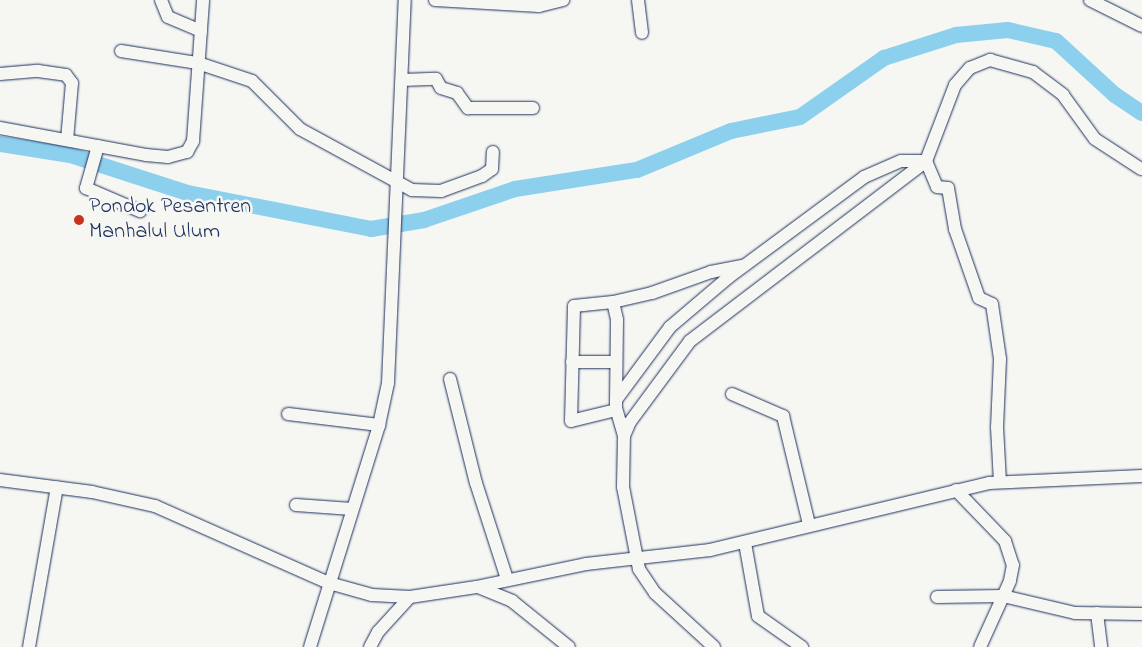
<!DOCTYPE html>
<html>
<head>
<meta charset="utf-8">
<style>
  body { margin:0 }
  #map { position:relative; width:1142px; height:647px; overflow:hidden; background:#f6f6f2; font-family:"Indie Flower",sans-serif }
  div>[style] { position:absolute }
  .river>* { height:16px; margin:-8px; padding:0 8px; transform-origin:8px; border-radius:8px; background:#8cd0ee }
  .roads { filter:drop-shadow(0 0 1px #1b2f5e) drop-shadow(0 0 1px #1b2f5e) }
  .minor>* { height:12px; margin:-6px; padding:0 6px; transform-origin:6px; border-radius:6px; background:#f6f6f2 }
  .dots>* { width:14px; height:14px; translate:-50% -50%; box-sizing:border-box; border:2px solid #f6f6f2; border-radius:50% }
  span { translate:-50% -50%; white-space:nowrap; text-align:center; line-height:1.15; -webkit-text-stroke:5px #f6f6f2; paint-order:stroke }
  .poi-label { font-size:22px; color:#1b2f5e }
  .left { translate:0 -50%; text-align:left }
</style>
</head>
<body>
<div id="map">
  <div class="river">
    <div style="left:0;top:144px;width:71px;rotate:8.9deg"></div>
    <div style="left:70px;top:155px;width:124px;rotate:17.9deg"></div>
    <div style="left:188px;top:193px;width:187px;rotate:11.1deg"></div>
    <div style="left:371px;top:229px;width:54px;rotate:-9.6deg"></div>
    <div style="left:424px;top:220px;width:96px;rotate:-18.8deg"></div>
    <div style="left:515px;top:189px;width:123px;rotate:-8.9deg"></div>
    <div style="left:637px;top:170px;width:102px;rotate:-22.5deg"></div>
    <div style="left:731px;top:131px;width:70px;rotate:-11.5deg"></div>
    <div style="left:800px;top:117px;width:103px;rotate:-35.1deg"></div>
    <div style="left:884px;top:58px;width:76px;rotate:-17.7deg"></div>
    <div style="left:956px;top:35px;width:52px;rotate:-5.5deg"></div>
    <div style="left:1008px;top:30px;width:49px;rotate:12.9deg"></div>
    <div style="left:1056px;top:41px;width:80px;rotate:42.5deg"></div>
    <div style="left:1115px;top:95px;width:32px;rotate:34deg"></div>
  </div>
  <div class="roads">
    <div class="minor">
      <div style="left:161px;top:0;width:18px;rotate:68deg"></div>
      <div style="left:168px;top:17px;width:36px;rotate:23deg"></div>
      <div style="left:435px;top:0;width:104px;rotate:3.3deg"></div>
      <div style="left:539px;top:6px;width:25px;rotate:-14deg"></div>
      <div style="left:638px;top:0;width:33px;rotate:83deg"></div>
      <div style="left:1090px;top:0;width:58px;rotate:26.6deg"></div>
      <div style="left:121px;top:51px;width:78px;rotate:8.9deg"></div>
      <div style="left:198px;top:63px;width:57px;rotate:18.4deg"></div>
      <div style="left:252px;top:81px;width:68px;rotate:45deg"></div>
      <div style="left:300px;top:129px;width:128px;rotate:28.6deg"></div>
      <div style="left:412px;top:190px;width:29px;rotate:2deg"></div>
      <div style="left:441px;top:191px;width:44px;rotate:-20.1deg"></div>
      <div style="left:482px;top:176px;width:12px;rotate:-35deg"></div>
      <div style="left:492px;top:169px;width:17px;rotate:-87deg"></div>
      <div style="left:0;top:74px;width:38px;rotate:-5deg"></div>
      <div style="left:38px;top:71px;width:28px;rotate:8deg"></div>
      <div style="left:66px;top:75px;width:10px;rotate:53deg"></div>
      <div style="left:72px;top:83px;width:57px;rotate:95deg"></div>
      <div style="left:402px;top:80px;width:34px;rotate:-2deg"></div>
      <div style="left:436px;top:79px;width:10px;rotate:61deg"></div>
      <div style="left:441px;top:88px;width:17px;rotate:17deg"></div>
      <div style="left:457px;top:93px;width:19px;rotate:54deg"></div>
      <div style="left:468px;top:108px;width:65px"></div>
      <div style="left:0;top:128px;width:148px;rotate:10.5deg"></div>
      <div style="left:146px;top:155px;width:22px;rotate:5deg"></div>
      <div style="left:168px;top:157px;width:20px;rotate:-15deg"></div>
      <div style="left:187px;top:152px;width:13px;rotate:-61deg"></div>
      <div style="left:193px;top:141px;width:141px;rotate:-85.9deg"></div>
      <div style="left:98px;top:146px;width:44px;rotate:105.9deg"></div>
      <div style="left:86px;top:188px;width:59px;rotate:23.1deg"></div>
      <div style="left:613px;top:302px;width:40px;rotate:-13deg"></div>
      <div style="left:652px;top:293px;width:63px;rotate:-19.6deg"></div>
      <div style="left:711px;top:272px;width:33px;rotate:-11deg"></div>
      <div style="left:572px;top:362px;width:44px"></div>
      <div style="left:450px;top:379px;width:107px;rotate:76deg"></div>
      <div style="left:476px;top:483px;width:101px;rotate:72.1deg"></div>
      <div style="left:732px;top:394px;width:56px;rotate:23.3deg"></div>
      <div style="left:783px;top:416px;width:111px;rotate:76.5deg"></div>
      <div style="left:616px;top:400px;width:91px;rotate:-53.5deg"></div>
      <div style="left:670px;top:327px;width:77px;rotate:-40.3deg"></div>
      <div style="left:729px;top:277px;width:168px;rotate:-36.5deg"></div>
      <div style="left:864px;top:177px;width:40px;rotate:-23.4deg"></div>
      <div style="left:901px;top:161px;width:25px"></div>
      <div style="left:926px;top:161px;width:28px;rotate:67deg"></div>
      <div style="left:937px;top:187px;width:11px;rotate:5deg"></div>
      <div style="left:948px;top:188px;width:42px;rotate:80.3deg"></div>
      <div style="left:955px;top:229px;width:73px;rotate:70.8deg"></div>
      <div style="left:979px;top:298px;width:14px;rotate:25deg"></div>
      <div style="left:992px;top:304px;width:56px;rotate:81.7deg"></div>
      <div style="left:1000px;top:359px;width:68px;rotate:92.5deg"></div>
      <div style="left:997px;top:427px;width:55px;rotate:86.9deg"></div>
      <div style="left:616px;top:410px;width:46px;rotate:166.3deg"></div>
      <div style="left:571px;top:421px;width:115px;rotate:-88.5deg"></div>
      <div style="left:574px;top:306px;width:39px;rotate:-6deg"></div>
      <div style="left:613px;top:302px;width:18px;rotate:77deg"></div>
      <div style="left:617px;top:320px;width:88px;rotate:90.7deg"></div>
      <div style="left:616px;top:408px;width:29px;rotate:74deg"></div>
      <div style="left:288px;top:414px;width:92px;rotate:6.9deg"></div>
      <div style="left:0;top:480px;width:93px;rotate:7.4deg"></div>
      <div style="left:92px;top:492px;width:65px;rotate:12.5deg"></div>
      <div style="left:155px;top:506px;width:190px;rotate:23.9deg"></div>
      <div style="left:329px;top:583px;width:45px;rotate:15.6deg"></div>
      <div style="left:372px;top:595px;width:38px;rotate:3deg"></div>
      <div style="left:410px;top:597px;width:67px;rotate:-8.6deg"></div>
      <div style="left:476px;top:587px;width:112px;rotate:-11.8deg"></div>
      <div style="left:586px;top:564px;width:125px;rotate:-6.4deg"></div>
      <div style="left:710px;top:550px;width:287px;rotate:-13.5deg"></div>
      <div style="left:989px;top:483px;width:153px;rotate:-2.6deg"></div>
      <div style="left:956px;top:490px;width:71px;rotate:46.1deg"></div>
      <div style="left:1005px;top:541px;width:25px;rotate:72deg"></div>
      <div style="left:1013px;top:565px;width:16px;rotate:101deg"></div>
      <div style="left:1010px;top:581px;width:72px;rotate:114.4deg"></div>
      <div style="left:296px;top:505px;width:56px;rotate:4.1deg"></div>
      <div style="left:745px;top:543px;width:74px;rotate:79.9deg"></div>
      <div style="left:758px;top:616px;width:54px;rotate:35.2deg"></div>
      <div style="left:478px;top:587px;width:37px;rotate:22deg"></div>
      <div style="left:512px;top:601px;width:73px;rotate:38.9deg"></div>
      <div style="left:937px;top:597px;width:66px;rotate:-0.9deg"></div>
      <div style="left:1003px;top:596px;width:74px;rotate:13.3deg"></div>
      <div style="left:1075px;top:613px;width:67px;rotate:0.9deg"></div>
      <div style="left:1097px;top:613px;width:34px;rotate:83deg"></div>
      <div style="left:29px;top:647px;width:162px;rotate:-80.1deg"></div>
      <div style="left:310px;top:647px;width:232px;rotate:-72.7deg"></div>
      <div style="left:379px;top:425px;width:43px;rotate:-77.9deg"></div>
      <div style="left:388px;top:383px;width:383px;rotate:-87.5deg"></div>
      <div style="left:370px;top:647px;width:17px;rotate:-62deg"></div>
      <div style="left:378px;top:632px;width:47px;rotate:-47.6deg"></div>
      <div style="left:714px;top:647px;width:80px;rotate:-137.5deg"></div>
      <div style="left:655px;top:593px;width:29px;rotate:-124deg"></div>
      <div style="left:639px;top:569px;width:84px;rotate:-101deg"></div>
      <div style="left:623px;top:487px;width:51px;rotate:-88.9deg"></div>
      <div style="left:624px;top:436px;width:15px;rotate:-67deg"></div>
      <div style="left:630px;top:422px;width:101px;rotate:-53.5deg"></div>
      <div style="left:690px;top:341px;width:297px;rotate:-37.3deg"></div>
      <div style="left:926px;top:161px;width:81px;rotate:-69.1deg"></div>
      <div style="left:955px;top:85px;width:23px;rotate:-49deg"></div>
      <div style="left:970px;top:68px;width:22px;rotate:-22deg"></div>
      <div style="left:990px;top:60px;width:45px;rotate:15.6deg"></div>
      <div style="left:1033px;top:72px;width:38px;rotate:37deg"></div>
      <div style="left:1063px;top:95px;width:54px;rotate:54deg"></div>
      <div style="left:1095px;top:139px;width:55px;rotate:33.1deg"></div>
    </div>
  </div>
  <div class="dots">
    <div style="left:79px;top:220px;background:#c8321e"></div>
  </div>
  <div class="poi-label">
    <span class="left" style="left:89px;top:220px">Pondok Pesantren<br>Manhalul Ulum</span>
  </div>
</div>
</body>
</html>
